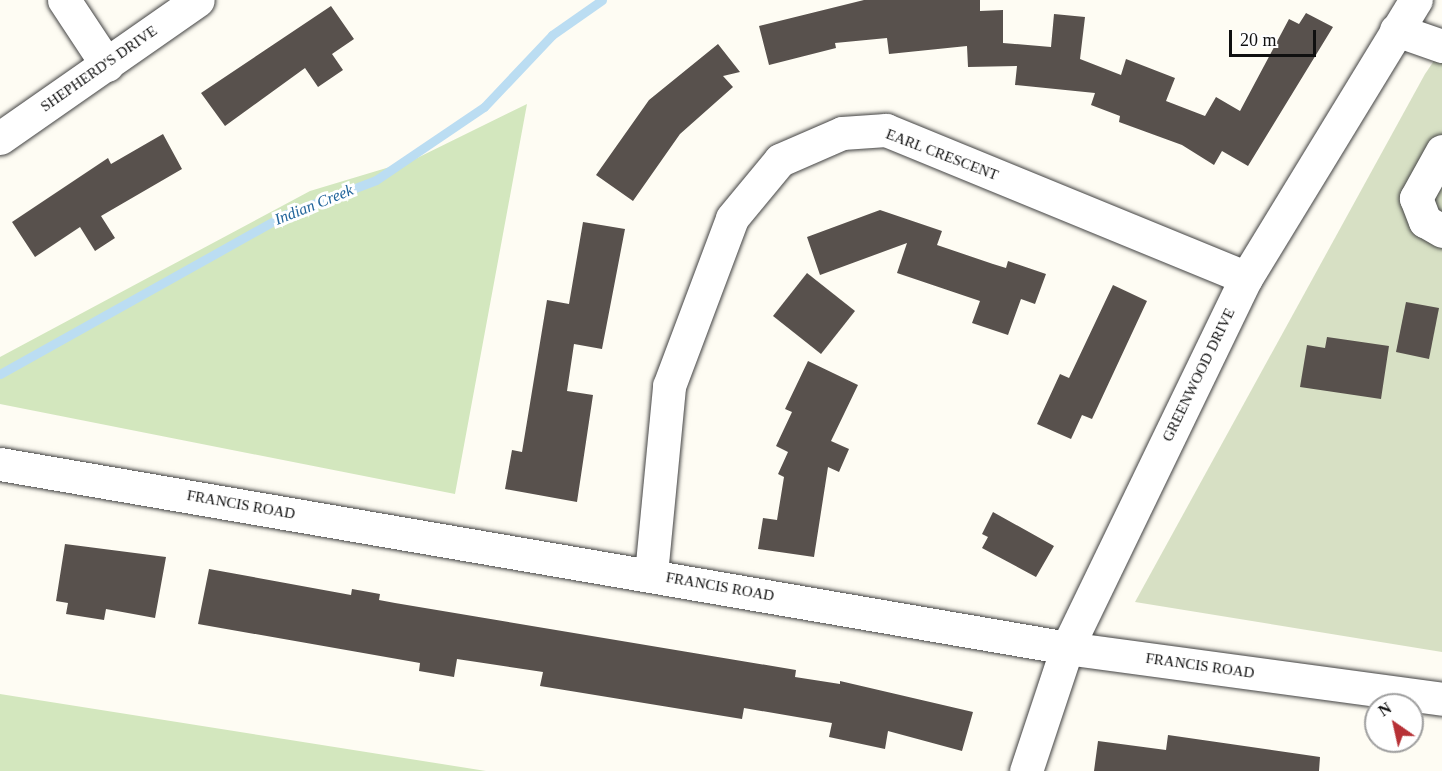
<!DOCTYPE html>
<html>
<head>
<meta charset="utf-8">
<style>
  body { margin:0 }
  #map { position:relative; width:1442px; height:771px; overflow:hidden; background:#fefcf3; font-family:"Times New Roman",serif }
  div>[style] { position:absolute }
  .green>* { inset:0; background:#d3e7be }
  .cemetery>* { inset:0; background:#d7e0c4 }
  .stream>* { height:9px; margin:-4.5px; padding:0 4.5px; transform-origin:4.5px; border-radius:4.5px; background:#bbddf2 }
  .building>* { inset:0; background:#58514d }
  .roads { filter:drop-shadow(0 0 2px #434343) drop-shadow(0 0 2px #434343) }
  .minor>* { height:33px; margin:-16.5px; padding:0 16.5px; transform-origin:16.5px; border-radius:16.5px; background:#fff }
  span { translate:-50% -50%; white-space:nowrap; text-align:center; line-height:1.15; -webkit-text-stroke:6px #fff; paint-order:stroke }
  .street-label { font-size:15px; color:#101010 }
  .water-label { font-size:16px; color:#21649a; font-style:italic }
  .north { position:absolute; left:1364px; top:693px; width:60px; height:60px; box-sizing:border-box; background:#fff; border:2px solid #9f9f9f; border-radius:50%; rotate:326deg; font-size:16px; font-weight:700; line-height:24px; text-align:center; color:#101010 }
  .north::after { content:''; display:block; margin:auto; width:21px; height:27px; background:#b73136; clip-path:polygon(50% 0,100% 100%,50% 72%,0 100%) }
  .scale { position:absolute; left:1229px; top:30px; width:87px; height:27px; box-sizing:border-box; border:3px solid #101010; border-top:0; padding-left:8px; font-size:18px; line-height:21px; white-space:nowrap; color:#101010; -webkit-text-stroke:4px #fff; paint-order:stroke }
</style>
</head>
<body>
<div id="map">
  <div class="green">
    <div style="clip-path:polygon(527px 104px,455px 494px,0 404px,0 357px,310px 191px,413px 160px)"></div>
    <div style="clip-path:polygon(0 694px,486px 771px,0 771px)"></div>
  </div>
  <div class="cemetery">
    <div style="clip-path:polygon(1442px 49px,1442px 652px,1135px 602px,1425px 74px)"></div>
  </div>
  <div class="stream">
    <div style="left:0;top:374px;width:325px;rotate:-29.2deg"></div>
    <div style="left:284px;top:215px;width:98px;rotate:-20.8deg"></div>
    <div style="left:376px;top:180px;width:130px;rotate:-34.1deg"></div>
    <div style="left:484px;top:107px;width:99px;rotate:-46.6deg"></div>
    <div style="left:552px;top:35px;width:61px;rotate:-35deg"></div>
  </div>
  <div class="building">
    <div style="clip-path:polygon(864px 0,980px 0,980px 11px,1003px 10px,1003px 43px,1051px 47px,1054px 14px,1085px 17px,1080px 59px,1121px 75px,1126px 59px,1175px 78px,1166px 101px,1205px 116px,1216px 97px,1240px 111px,1289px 19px,1299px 24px,1306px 13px,1333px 27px,1248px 166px,1222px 151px,1214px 165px,1182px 145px,1119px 122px,1120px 116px,1091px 105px,1095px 93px,1015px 85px,1017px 66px,968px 67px,967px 46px,889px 54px,887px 38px,835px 43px,836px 48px,769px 65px,759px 26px)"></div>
    <div style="clip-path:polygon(331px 6px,354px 39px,332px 54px,343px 70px,318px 87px,305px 68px,225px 126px,201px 93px)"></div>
    <div style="clip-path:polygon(718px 44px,740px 72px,723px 76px,733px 87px,680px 134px,633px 201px,596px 175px,649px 100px)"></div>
    <div style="clip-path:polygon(163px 134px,182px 169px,101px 216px,115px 238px,95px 251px,80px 227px,35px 257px,12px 222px,108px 158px,111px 164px)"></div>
    <div style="clip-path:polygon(880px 210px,942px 231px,937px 245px,993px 264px,1006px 268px,1008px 261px,1046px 274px,1035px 304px,1021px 299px,1008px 335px,972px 323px,980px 301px,897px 273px,907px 243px,820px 275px,807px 237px)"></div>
    <div style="clip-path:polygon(583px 222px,625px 229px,602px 349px,574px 344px,567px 391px,593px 395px,577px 502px,505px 489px,512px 450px,522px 452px,547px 300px,569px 304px)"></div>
    <div style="clip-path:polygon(807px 273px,855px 311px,821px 354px,773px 316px)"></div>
    <div style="clip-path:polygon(1113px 285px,1147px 301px,1092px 419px,1082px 415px,1071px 439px,1037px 424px,1060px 374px,1069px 378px)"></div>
    <div style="clip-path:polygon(1406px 302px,1439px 308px,1429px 359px,1396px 352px)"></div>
    <div style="clip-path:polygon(1327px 337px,1389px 346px,1381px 399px,1300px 387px,1307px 345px,1325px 348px)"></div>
    <div style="clip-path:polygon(808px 361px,858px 385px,831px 441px,849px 449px,839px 472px,828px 467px,814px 557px,758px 549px,763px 518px,777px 520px,784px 477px,778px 474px,788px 452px,776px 446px,792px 412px,785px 409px)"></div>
    <div style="clip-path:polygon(993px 512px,1054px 546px,1036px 577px,982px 548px,988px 537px,982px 534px)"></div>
    <div style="clip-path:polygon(65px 544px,166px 557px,155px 618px,106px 609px,104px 620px,66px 614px,68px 603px,56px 601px)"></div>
    <div style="clip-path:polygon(209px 569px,351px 595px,352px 589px,380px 594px,379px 600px,395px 603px,796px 670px,795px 677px,840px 684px,840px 681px,973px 712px,962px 751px,888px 731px,885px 749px,829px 737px,832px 723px,744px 708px,742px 719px,540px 686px,543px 672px,457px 659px,454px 677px,419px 671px,420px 663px,198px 624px)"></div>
    <div style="clip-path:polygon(1168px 735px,1320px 757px,1319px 771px,1094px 771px,1098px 741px,1166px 750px)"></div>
  </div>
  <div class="roads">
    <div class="minor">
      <div style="left:64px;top:0;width:78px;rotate:56.5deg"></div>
      <div style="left:1396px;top:30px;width:49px;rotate:19.2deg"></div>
      <div style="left:0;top:138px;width:241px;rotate:-34.9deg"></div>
      <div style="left:1442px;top:151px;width:54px;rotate:119deg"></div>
      <div style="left:1416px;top:198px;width:25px;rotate:69deg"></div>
      <div style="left:1425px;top:221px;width:20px;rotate:30deg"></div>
      <div style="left:0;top:464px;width:1083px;rotate:9.78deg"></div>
      <div style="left:1067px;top:648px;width:378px;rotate:7.7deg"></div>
      <div style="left:651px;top:574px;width:189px;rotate:-84.5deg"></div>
      <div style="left:669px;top:386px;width:179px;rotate:-69.4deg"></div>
      <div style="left:732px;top:218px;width:75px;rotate:-50.4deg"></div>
      <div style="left:780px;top:160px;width:68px;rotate:-23.5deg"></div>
      <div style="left:842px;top:133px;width:44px;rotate:-3.9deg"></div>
      <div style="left:886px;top:130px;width:389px;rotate:22.3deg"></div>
      <div style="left:1026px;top:771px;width:130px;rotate:-71.6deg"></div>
      <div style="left:1067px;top:648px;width:411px;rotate:-64.2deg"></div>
      <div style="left:1246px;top:278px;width:326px;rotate:-58.6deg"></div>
    </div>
  </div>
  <div class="street-label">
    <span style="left:99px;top:69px;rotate:-35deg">SHEPHERD'S DRIVE</span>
    <span style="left:942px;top:155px;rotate:21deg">EARL CRESCENT</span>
    <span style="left:1199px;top:375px;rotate:-64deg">GREENWOOD DRIVE</span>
    <span style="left:241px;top:505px;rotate:10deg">FRANCIS ROAD</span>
    <span style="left:720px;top:587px;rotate:10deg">FRANCIS ROAD</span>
    <span style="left:1200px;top:666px;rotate:8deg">FRANCIS ROAD</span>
  </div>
  <div class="water-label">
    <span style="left:314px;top:205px;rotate:-22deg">Indian Creek</span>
  </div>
  <div class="north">N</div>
  <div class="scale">20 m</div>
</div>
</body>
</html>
